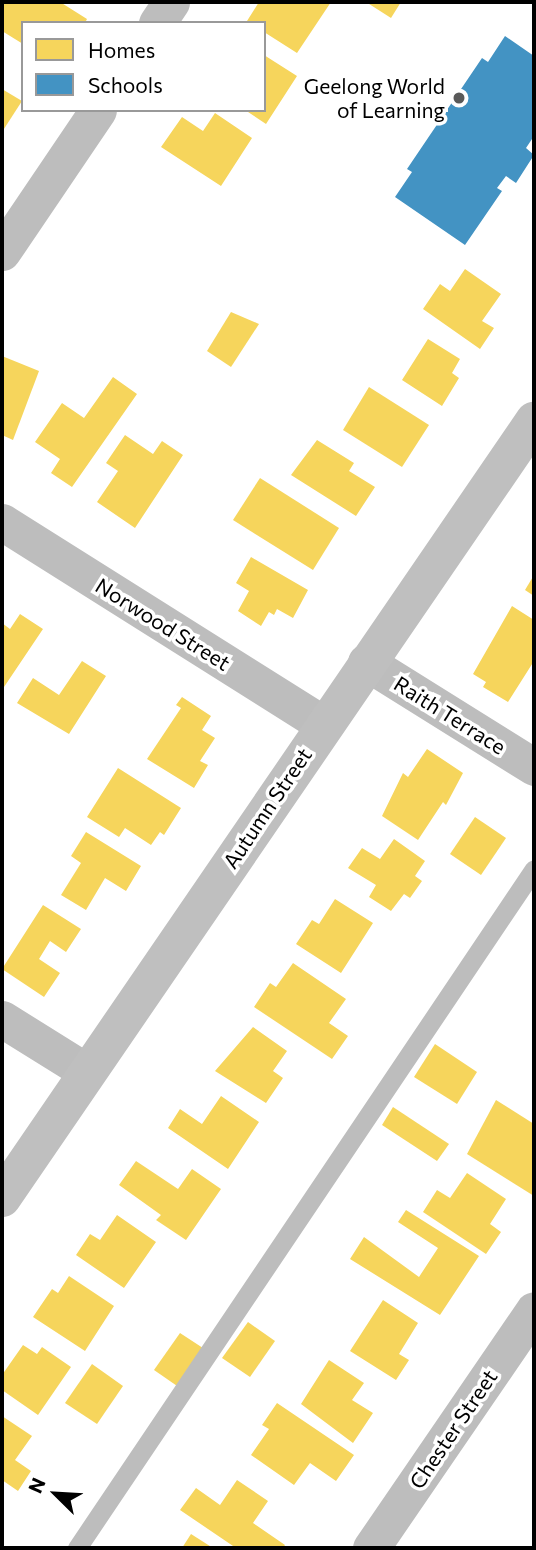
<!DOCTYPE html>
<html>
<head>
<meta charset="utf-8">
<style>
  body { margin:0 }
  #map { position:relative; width:536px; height:1550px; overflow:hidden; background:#fff; font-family:Commissioner,sans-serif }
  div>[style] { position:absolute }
  .homes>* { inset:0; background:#f6d55c }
  .schools>* { inset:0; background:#4393c3 }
  .lane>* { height:19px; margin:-9.5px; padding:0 9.5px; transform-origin:9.5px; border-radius:9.5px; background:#bdbdbd }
  .street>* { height:37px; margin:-18.5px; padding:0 18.5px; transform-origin:18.5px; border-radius:18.5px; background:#bdbdbd }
  .secondary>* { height:38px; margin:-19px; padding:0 19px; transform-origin:19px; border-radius:19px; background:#bfbfbf }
  .dots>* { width:19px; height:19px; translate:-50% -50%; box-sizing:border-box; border:4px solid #fff; border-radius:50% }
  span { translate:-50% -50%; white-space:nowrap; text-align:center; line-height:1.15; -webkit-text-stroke:7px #fff; paint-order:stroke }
  .poi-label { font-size:21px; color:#000 }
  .right { translate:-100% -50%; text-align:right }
  .street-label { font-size:21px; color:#000 }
  .frame { position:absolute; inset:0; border:4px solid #000; pointer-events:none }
  .legend { position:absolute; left:21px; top:21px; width:245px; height:91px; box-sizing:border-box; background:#fff; border:2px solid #999; margin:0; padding:9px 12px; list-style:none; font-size:21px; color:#000 }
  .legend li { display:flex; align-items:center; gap:14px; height:35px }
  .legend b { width:35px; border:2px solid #999 }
  .north { position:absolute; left:21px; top:1459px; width:70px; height:70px; -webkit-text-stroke:5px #fff; paint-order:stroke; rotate:294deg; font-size:19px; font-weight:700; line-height:28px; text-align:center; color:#000 }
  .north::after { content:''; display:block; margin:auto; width:24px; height:32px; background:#000; clip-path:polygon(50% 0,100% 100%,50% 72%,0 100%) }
</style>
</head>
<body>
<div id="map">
  <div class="homes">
    <div style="clip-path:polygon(2px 2px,60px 2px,87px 19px,85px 23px,23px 23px,23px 44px,2px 31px)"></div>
    <div style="clip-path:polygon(259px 2px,331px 2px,297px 53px,264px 32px,264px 23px,247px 21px)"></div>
    <div style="clip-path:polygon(366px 2px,401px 2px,391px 18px)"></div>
    <div style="clip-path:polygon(264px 55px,297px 76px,266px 124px,245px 110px,264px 110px)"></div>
    <div style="clip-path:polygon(2px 89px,22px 101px,2px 132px)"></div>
    <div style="clip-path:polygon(215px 113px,252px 138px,221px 186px,161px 147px,182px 117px,203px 131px)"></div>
    <div style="clip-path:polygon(465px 269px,501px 294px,482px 321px,494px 328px,480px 349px,423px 309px,440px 284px,450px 291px)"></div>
    <div style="clip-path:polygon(231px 312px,259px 324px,231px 367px,207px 351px)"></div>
    <div style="clip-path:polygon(428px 339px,460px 359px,452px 373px,459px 378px,442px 406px,402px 380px)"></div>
    <div style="clip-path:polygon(2px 356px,39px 371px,13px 440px,2px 435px)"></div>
    <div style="clip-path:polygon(113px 377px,137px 394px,72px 487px,51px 473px,60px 459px,35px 442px,62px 403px,84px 418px)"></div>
    <div style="clip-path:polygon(369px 387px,429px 425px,402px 467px,343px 430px)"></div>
    <div style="clip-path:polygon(125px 435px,153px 454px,162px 441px,183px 455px,135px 528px,97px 502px,118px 471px,106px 463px)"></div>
    <div style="clip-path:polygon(317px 440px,354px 463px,349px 471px,375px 487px,356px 516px,291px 475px)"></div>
    <div style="clip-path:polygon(260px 478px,339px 528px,313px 570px,233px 520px)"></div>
    <div style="clip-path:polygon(251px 557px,308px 590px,293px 618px,277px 609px,274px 615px,269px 612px,261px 626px,238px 611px,249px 591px,236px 583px)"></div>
    <div style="clip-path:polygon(534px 575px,534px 596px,525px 590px)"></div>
    <div style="clip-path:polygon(512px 606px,534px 620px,534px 661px,508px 702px,483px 687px,486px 682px,473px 674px)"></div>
    <div style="clip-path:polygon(20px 614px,43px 629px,2px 690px,2px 623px,10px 629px)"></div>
    <div style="clip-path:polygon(82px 661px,106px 676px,69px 734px,17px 703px,33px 678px,59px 695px)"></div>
    <div style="clip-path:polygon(182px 697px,211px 716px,202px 730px,215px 738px,200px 761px,208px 765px,194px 788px,147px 759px,181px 708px,176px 705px)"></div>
    <div style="clip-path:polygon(427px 749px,463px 773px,446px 805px,443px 802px,418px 840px,382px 816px,403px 773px,408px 777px)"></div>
    <div style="clip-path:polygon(118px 768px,181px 808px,164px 835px,160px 832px,151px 845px,125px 828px,119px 837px,87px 817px)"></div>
    <div style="clip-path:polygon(475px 817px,506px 838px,481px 875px,450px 854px)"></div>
    <div style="clip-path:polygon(86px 832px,141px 866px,126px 891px,105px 878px,86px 910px,61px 895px,81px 863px,71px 856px)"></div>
    <div style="clip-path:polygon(394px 839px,425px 861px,415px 876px,422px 881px,410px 898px,404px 894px,391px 911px,369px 897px,376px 885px,348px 868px,362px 848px,380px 859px)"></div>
    <div style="clip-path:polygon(335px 899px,373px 923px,341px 973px,296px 944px,312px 920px,319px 924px)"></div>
    <div style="clip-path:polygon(43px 905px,81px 929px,66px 952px,50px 941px,39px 959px,60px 973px,44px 997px,2px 969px)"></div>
    <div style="clip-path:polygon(293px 963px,346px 999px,329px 1023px,348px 1036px,332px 1059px,254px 1007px,270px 983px,276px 987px)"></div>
    <div style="clip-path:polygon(253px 1027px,287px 1051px,273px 1071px,283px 1078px,266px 1103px,215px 1071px)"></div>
    <div style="clip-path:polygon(435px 1044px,477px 1072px,457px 1104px,414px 1077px)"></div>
    <div style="clip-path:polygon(221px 1096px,259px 1122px,228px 1169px,168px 1128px,180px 1109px,202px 1124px)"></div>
    <div style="clip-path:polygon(496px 1100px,534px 1124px,534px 1196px,467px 1154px)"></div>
    <div style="clip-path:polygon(393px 1107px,449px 1144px,437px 1161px,382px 1125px)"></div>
    <div style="clip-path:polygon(136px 1161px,178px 1189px,192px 1169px,221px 1189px,186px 1240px,156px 1220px,161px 1215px,119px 1185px)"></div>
    <div style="clip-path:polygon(467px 1173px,506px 1199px,490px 1224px,501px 1232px,486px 1254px,423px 1212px,437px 1190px,450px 1198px)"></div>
    <div style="clip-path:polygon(406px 1210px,479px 1256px,440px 1315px,350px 1259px,364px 1237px,419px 1277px,438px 1248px,398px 1222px)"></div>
    <div style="clip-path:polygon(117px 1215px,156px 1242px,124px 1288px,76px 1255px,90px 1234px,100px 1240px)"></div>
    <div style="clip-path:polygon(69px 1276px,114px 1306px,85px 1351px,33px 1317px,52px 1289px,58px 1293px)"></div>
    <div style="clip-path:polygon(383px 1300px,418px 1323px,399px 1354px,409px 1360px,396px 1380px,350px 1351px)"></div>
    <div style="clip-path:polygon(248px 1322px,275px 1341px,250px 1377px,222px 1358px)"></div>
    <div style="clip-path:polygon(180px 1333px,206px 1350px,180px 1388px,154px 1370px)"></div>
    <div style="clip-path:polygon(23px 1345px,37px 1354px,42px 1347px,71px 1367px,38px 1415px,2px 1390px,2px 1375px)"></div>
    <div style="clip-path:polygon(329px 1360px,364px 1383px,352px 1400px,373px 1413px,353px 1443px,301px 1404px)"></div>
    <div style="clip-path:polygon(92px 1364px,123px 1386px,97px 1424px,65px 1403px)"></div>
    <div style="clip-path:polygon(277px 1403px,354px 1455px,336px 1481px,310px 1463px,294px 1485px,251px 1455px,269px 1429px,262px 1425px)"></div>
    <div style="clip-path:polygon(2px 1416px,32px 1436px,15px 1460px,31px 1471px,18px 1491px,2px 1480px)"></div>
    <div style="clip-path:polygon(237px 1480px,268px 1501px,253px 1523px,285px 1545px,283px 1548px,236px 1548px,180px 1510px,196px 1488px,220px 1505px)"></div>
    <div style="clip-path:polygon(191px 1534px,213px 1548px,182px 1548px)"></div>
  </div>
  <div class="schools">
    <div style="clip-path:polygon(505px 36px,534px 56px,534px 136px,526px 148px,534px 155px,516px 183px,506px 176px,497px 188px,502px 191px,465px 245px,395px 197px,412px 172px,407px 169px,482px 58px,488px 62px)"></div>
  </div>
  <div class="lane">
    <div style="left:77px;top:1548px;width:818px;rotate:-56.06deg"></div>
  </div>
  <div class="street">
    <div style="left:157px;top:23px;width:25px;rotate:-56deg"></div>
    <div style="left:2px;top:252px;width:171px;rotate:-55.9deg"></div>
    <div style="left:2px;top:522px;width:381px;rotate:32.2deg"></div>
    <div style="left:366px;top:662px;width:198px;rotate:32deg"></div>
    <div style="left:2px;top:1019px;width:100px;rotate:31.9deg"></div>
    <div style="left:371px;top:1548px;width:288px;rotate:-55.6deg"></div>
  </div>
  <div class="secondary">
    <div style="left:2px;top:1198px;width:942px;rotate:-55.6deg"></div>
  </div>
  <div class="dots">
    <div style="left:459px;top:98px;background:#595959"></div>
  </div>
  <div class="poi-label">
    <span class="right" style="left:445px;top:98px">Geelong World<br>of Learning</span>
  </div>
  <div class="street-label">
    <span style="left:163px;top:624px;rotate:32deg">Norwood Street</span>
    <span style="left:450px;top:715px;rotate:32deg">Raith Terrace</span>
    <span style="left:267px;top:808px;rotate:-56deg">Autumn Street</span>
    <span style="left:453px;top:1429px;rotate:-56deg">Chester Street</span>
  </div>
  <div class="frame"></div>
  <ul class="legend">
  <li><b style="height:19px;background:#f6d55c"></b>Homes</li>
  <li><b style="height:19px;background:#4393c3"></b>Schools</li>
  </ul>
  <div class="north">N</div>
</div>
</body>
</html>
